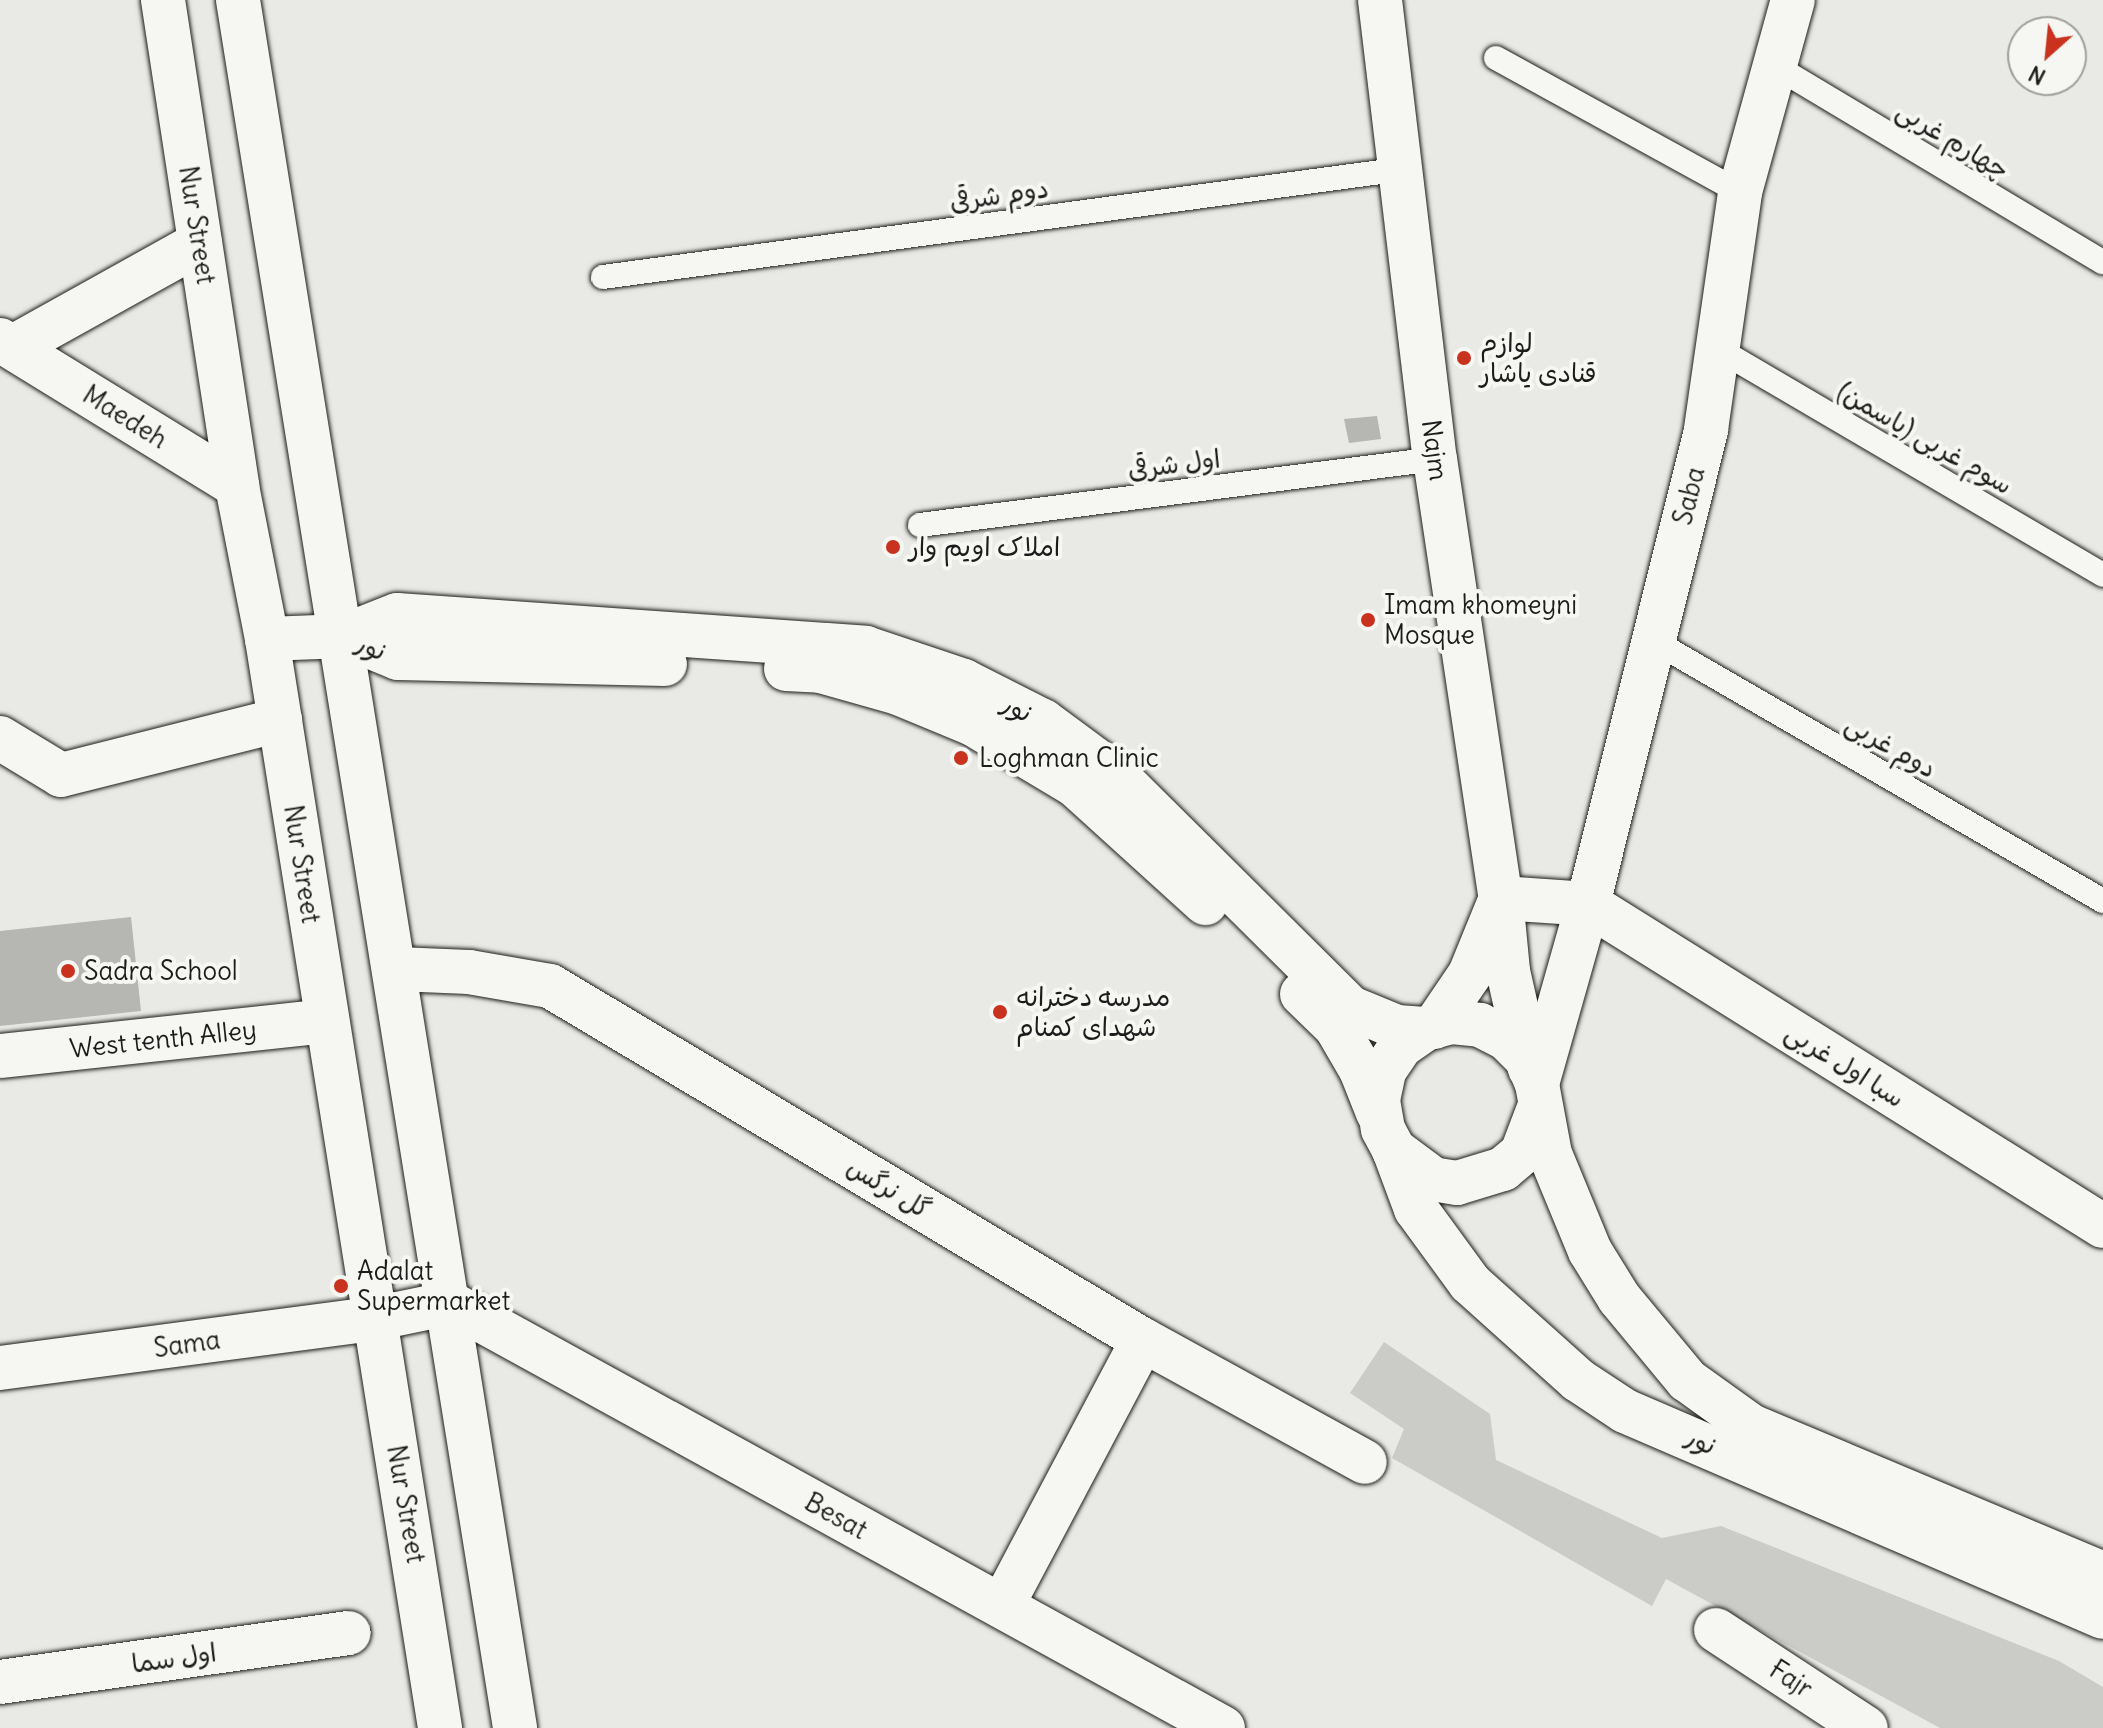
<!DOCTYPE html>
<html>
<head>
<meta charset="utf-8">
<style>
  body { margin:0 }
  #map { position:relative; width:2103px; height:1728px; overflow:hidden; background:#e9e9e5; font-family:Delius,"Playpen Sans Arabic",sans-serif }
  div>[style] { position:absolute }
  .green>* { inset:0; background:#cbcbc7 }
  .building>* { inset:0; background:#b6b6b3 }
  .roads { filter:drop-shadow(0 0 2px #1c1c1c) drop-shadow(0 0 2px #1c1c1c) }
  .service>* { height:24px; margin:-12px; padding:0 12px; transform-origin:12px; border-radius:12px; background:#f6f6f2 }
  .minor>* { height:44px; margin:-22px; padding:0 22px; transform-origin:22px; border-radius:22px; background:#f6f6f2 }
  .tertiary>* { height:44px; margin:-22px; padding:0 22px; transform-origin:22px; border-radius:22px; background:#f6f6f2 }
  .secondary>* { height:44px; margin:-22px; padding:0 22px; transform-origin:22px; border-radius:22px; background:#f6f6f2 }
  .dots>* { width:22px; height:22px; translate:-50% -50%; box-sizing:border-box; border:4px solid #f6f6f2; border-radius:50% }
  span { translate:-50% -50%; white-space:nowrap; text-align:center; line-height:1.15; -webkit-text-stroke:8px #f6f6f2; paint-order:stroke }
  .street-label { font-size:26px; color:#1c1c1c }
  .poi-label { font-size:26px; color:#1c1c1c }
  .left { translate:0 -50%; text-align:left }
  .north { position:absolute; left:2007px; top:16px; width:80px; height:80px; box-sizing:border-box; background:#f6f6f2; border:2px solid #9f9f9c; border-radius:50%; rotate:207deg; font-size:22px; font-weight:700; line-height:32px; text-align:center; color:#1c1c1c }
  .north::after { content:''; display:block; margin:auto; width:28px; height:36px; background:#c8321e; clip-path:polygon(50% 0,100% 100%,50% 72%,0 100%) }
</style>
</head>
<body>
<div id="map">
  <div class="green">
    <div style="clip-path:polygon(1384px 1342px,1490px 1414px,1496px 1460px,1662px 1538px,1721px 1526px,2059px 1661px,2103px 1687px,2103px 1728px,1940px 1728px,1666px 1579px,1652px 1606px,1392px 1458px,1404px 1429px,1350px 1393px)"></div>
  </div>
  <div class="building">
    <div style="clip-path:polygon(1377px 416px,1381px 439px,1349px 443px,1344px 419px)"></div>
    <div style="clip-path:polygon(131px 917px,141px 1011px,0 1026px,0 931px)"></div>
  </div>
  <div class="roads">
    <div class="service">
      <div style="left:1496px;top:58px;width:278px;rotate:28.8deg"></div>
      <div style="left:1775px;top:66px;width:382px;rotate:30.9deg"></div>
      <div style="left:603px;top:277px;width:807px;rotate:-7.69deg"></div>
      <div style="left:1718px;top:349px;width:446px;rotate:30.4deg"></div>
      <div style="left:920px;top:525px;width:519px;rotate:-7.3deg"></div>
      <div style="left:1652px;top:640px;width:521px;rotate:30.06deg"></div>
    </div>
    <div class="minor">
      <div style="left:0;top:738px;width:71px;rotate:31.2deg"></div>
      <div style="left:61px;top:775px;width:226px;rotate:-14.1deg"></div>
      <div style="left:1501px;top:898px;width:87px;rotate:3.9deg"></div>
      <div style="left:1588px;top:904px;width:489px;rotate:-76deg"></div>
      <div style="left:1706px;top:429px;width:239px;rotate:-81.8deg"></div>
      <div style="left:1740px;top:192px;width:199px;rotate:-74.6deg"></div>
      <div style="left:397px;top:969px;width:72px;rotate:2.4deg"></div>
      <div style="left:469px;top:972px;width:82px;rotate:9.8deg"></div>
      <div style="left:550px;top:986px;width:691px;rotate:30.84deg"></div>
      <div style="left:1143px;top:1340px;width:253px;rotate:28.8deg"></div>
      <div style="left:0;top:1056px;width:329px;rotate:-6.1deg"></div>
      <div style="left:1537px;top:1084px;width:187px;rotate:-74.2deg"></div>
      <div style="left:1588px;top:904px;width:607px;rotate:32.02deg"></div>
      <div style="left:450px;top:1303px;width:882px;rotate:28.8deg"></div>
      <div style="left:1002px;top:1606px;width:301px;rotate:-62.1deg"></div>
      <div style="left:1716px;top:1630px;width:179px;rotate:33.2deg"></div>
      <div style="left:0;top:1682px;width:352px;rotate:-8deg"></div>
    </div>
    <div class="tertiary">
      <div style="left:1380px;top:0;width:462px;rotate:83.2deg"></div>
      <div style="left:1435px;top:459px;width:444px;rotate:81.5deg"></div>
      <div style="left:0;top:340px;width:278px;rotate:31.6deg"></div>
      <div style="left:13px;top:347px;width:214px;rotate:-29.1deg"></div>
      <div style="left:1434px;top:1027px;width:64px;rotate:-55.8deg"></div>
      <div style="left:1470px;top:974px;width:82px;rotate:-67.8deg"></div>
      <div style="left:1501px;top:898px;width:73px;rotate:84.5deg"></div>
      <div style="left:1508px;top:971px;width:100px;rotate:77.3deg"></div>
      <div style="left:0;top:1368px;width:376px;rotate:-7.5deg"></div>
      <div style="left:373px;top:1319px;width:79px;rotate:-11.7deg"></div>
    </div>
    <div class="secondary">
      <div style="left:163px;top:0;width:492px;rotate:81.3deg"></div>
      <div style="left:237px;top:486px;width:156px;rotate:78.9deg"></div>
      <div style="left:267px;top:639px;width:1103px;rotate:80.97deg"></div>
      <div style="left:238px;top:0;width:1750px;rotate:80.89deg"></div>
      <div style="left:344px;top:636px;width:58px;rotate:22.2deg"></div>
      <div style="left:398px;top:658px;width:267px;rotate:1.3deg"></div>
      <div style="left:267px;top:639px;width:77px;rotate:-2.2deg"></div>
      <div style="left:344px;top:636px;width:57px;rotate:-21.6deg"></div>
      <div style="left:397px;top:615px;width:470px;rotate:4deg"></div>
      <div style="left:866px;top:648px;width:103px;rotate:18.6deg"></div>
      <div style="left:964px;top:681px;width:89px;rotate:26.9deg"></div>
      <div style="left:1043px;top:721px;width:91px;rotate:36.5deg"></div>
      <div style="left:1116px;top:775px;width:331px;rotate:44.8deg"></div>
      <div style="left:1351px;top:1008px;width:50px;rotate:22.4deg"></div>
      <div style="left:1397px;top:1027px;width:28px;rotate:4deg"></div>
      <div style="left:786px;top:669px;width:35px;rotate:3deg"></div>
      <div style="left:821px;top:671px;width:80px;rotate:15.9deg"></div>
      <div style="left:898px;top:693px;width:81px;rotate:22.5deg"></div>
      <div style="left:973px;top:724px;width:119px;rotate:30.9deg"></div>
      <div style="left:1075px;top:785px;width:176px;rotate:42.2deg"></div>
      <div style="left:1302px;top:994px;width:47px;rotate:44.1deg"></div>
      <div style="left:1336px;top:1027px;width:50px;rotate:59.8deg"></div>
      <div style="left:1361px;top:1070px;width:46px;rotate:68.4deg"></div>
      <div style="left:1539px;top:1108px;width:48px;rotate:110.7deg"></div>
      <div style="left:1522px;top:1153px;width:25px;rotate:140deg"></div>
      <div style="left:1503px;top:1169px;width:48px;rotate:163.1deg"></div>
      <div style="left:1457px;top:1183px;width:24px;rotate:-171deg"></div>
      <div style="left:1433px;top:1179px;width:49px;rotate:-143.4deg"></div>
      <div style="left:1394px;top:1150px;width:24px;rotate:-118deg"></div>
      <div style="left:1383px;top:1129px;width:29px;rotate:-100deg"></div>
      <div style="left:1378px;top:1100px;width:30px;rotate:-78deg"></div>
      <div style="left:1384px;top:1071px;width:30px;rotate:-56deg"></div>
      <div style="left:1401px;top:1046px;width:29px;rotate:-35deg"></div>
      <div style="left:1425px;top:1029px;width:28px;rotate:-15deg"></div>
      <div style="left:1452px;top:1022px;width:28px;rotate:6deg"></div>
      <div style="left:1480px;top:1025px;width:29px;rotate:27deg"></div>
      <div style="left:1506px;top:1038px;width:28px;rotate:45deg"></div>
      <div style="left:1526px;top:1058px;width:28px;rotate:67deg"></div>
      <div style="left:1537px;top:1084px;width:71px;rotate:79.5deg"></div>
      <div style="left:1550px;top:1154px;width:105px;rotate:67.6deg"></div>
      <div style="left:1590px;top:1251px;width:55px;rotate:58.3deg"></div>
      <div style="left:1619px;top:1298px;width:107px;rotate:50.3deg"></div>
      <div style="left:1687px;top:1380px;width:79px;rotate:35.7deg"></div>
      <div style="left:1751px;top:1426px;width:382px;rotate:22.8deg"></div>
      <div style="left:1394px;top:1150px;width:63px;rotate:69.6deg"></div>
      <div style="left:1416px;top:1209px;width:92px;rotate:53.9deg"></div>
      <div style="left:1470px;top:1283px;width:145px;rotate:41.9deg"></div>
      <div style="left:1578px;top:1380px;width:56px;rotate:33.4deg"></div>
      <div style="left:1625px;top:1411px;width:520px;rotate:23.31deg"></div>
    </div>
  </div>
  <div class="dots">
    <div style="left:1464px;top:358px;background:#c8321e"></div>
    <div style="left:893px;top:547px;background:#c8321e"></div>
    <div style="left:1368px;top:620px;background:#c8321e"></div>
    <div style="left:961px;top:758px;background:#c8321e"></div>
    <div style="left:68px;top:971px;background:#c8321e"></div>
    <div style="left:1000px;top:1012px;background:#c8321e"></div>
    <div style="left:341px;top:1286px;background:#c8321e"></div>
  </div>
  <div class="street-label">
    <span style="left:1953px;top:140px;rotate:31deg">چهارم غربی</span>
    <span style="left:999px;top:195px;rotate:-8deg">دوم شرقی</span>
    <span style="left:197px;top:225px;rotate:81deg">Nur Street</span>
    <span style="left:125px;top:417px;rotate:32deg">Maedeh</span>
    <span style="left:1925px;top:438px;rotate:30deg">سوم غربی (یاسمن)</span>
    <span style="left:1435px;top:450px;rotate:82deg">Najm</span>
    <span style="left:1174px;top:464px;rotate:-7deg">اول شرقی</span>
    <span style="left:1689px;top:496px;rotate:-76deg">Saba</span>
    <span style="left:371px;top:647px;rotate:22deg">نور</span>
    <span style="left:1017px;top:708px;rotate:27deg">نور</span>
    <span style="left:1891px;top:746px;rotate:30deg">دوم غربی</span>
    <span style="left:302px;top:864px;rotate:81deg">Nur Street</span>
    <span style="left:163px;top:1039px;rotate:-6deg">West tenth Alley</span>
    <span style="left:1845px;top:1065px;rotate:32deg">سبا اول غربی</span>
    <span style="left:889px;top:1188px;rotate:31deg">گل نرگس</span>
    <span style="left:187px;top:1344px;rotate:-8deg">Sama</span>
    <span style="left:1701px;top:1441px;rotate:24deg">نور</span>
    <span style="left:406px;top:1504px;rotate:80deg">Nur Street</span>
    <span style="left:836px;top:1516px;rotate:29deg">Besat</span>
    <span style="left:174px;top:1658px;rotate:-8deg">اول سما</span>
    <span style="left:1791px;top:1679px;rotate:33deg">Fajr</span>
  </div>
  <div class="poi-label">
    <span class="left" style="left:1480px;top:358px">لوازم<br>قنادی یاشار</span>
    <span class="left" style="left:909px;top:547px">املاک اویم وار</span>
    <span class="left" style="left:1384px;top:620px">Imam khomeyni<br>Mosque</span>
    <span class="left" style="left:979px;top:758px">Loghman Clinic</span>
    <span class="left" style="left:84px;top:971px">Sadra School</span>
    <span class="left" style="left:1016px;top:1012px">مدرسه دخترانه<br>شهدای کمنام</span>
    <span class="left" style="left:357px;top:1286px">Adalat<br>Supermarket</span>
  </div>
  <div class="north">N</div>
</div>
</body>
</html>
